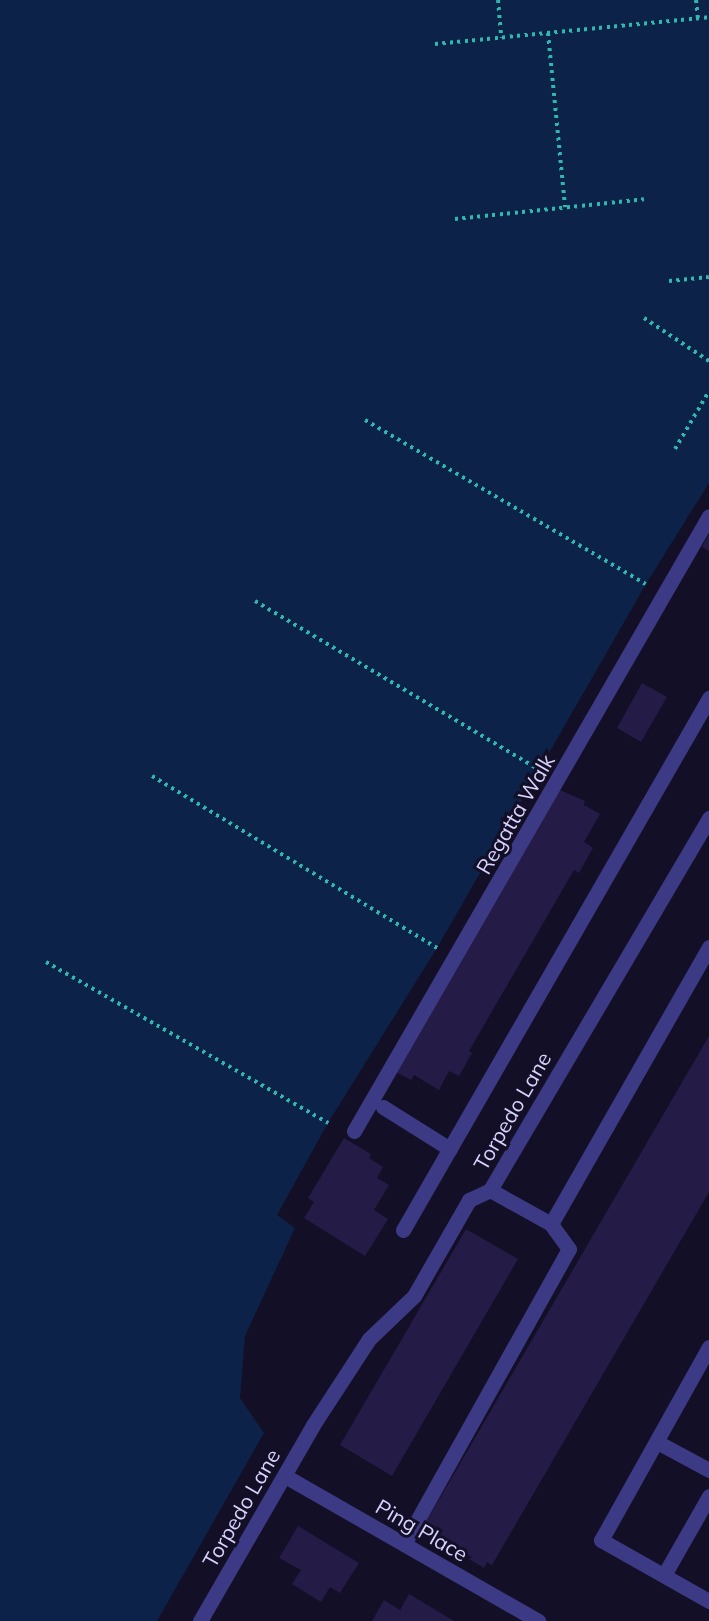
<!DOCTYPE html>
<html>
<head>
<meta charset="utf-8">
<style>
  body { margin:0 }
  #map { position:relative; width:709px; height:1621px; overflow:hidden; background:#130f26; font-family:Mulish,sans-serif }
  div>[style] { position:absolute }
  .water>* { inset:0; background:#0c2248 }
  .building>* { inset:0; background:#241b47 }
  .path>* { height:4px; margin-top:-2px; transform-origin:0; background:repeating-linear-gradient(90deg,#2fb8b0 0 3px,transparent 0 7.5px) }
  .minor>* { height:15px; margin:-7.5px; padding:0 7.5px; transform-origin:7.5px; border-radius:7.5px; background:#3d3a85 }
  span { translate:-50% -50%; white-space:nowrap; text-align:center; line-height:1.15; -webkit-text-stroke:6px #130f26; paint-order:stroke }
  .street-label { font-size:21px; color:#d9d4ff }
</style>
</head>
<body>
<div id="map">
  <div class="water">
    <div style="clip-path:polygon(0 0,709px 0,709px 483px,646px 584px,437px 948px,328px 1123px,277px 1215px,295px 1228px,245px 1336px,240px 1398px,264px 1433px,157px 1621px,0 1621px)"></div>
  </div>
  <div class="building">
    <div style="clip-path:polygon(709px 534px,709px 551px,702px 547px)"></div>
    <div style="clip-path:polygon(642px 683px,667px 697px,641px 742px,617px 728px)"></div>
    <div style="clip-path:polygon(560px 790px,585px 801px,584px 805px,600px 814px,584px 842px,593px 848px,579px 873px,574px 870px,469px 1051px,472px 1053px,459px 1076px,449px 1071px,439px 1090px,414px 1075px,411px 1080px,396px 1072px)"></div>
    <div style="clip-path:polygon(709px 1036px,709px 1192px,492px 1565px,487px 1562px,484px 1568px,427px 1534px,432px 1525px,426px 1522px)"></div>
    <div style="clip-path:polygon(344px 1138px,371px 1154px,369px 1158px,383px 1167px,377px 1178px,389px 1185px,374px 1210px,388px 1219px,365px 1256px,304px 1218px,314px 1202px,308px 1198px)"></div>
    <div style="clip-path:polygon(466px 1229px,518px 1259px,392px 1476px,340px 1445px)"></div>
    <div style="clip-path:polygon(298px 1526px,359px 1563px,340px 1593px,330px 1587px,321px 1602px,292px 1584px,301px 1570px,279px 1558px)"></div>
    <div style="clip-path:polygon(409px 1594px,454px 1621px,372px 1621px,384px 1600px,400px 1610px)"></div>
  </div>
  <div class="path">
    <div style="left:498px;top:0;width:38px;rotate:85deg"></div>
    <div style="left:696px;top:0;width:18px;rotate:84deg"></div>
    <div style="left:548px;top:33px;width:175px;rotate:84.4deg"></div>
    <div style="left:435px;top:44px;width:275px;rotate:-5.6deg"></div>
    <div style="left:455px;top:219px;width:190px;rotate:-6deg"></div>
    <div style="left:669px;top:281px;width:40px;rotate:-5.7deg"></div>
    <div style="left:644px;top:318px;width:78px;rotate:33.5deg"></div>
    <div style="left:365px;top:420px;width:325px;rotate:30.3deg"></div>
    <div style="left:675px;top:449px;width:67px;rotate:-59.6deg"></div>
    <div style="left:255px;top:601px;width:331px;rotate:30.7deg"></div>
    <div style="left:152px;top:776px;width:333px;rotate:31.1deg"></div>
    <div style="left:46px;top:962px;width:325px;rotate:29.7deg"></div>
  </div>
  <div class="minor">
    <div style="left:383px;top:1107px;width:79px;rotate:32.1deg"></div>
    <div style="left:354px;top:1131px;width:710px;rotate:-60deg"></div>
    <div style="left:490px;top:1190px;width:70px;rotate:29.1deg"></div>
    <div style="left:403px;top:1230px;width:614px;rotate:-60.09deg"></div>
    <div style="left:709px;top:1347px;width:221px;rotate:119.2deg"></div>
    <div style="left:601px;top:1540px;width:124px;rotate:29.5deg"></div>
    <div style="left:657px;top:1442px;width:59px;rotate:28.3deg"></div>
    <div style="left:285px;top:1476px;width:292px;rotate:29.8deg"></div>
    <div style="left:404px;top:1544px;width:338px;rotate:-60.8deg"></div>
    <div style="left:569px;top:1249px;width:31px;rotate:-126deg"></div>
    <div style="left:551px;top:1224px;width:319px;rotate:-60.3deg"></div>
    <div style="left:664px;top:1575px;width:91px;rotate:-60.3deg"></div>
    <div style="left:200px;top:1621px;width:226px;rotate:-60deg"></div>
    <div style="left:313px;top:1425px;width:103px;rotate:-56.9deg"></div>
    <div style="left:369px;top:1339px;width:62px;rotate:-43.7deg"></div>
    <div style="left:414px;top:1296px;width:111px;rotate:-60.2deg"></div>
    <div style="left:469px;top:1200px;width:23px;rotate:-25deg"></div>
    <div style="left:490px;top:1190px;width:432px;rotate:-59.5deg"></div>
  </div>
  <div class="street-label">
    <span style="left:515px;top:814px;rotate:-60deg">Regatta Walk</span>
    <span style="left:512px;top:1111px;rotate:-60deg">Torpedo Lane</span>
    <span style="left:241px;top:1508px;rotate:-60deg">Torpedo Lane</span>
    <span style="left:422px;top:1530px;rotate:30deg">Ping Place</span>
  </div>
</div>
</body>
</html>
